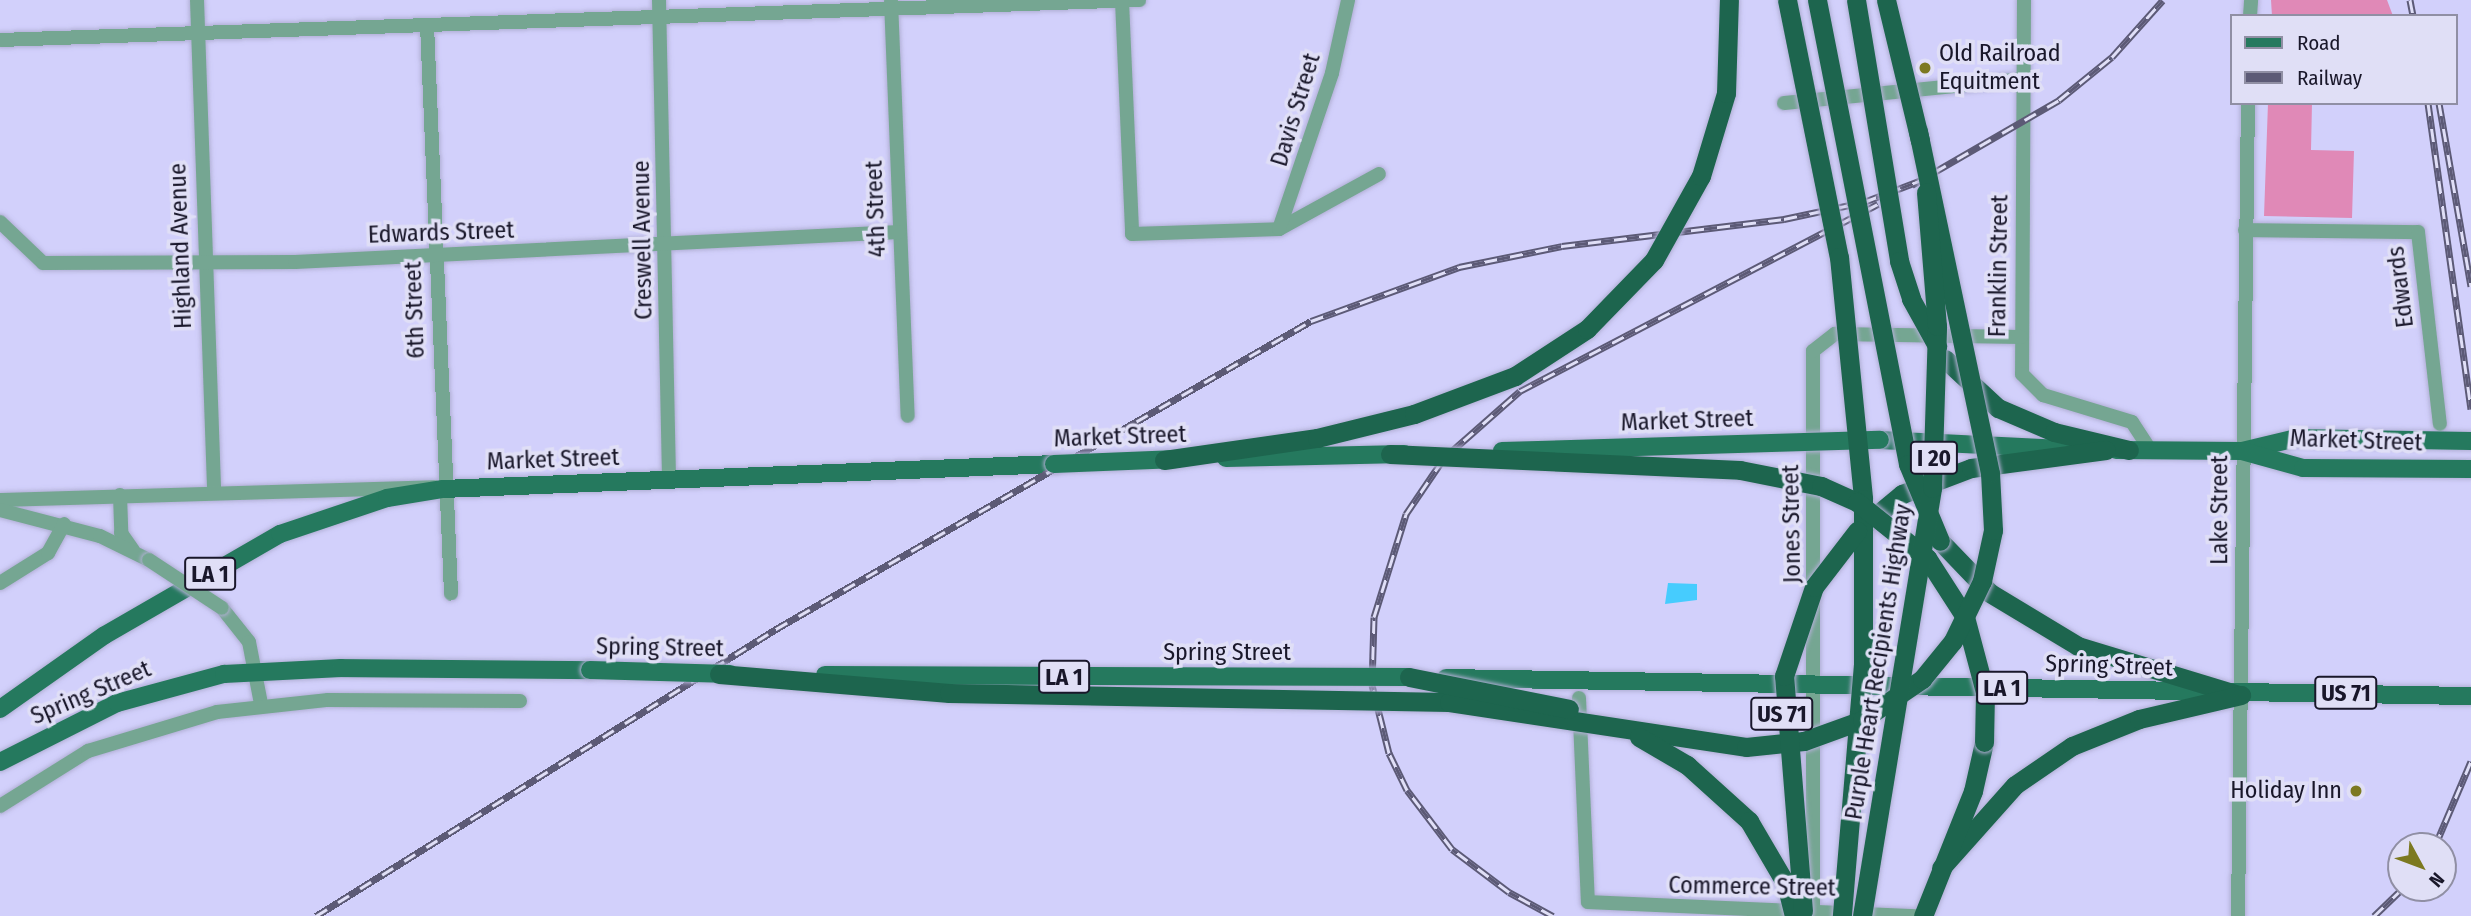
<!DOCTYPE html>
<html>
<head>
<meta charset="utf-8">
<style>
  body { margin:0 }
  #map { position:relative; width:2471px; height:916px; overflow:hidden; background:#d2d0fb; font-family:"Fira Sans Condensed",sans-serif }
  div>[style] { position:absolute }
  .green>* { inset:0; background:#e089b7 }
  .water>* { inset:0; background:#46ccfe }
  .roads { filter:drop-shadow(0 0 2px #b1afd5) drop-shadow(0 0 2px #b1afd5) }
  .minor>* { height:14px; margin:-7px; padding:0 7px; transform-origin:7px; border-radius:7px; background:#75a692 }
  .major>* { height:18px; margin:-9px; padding:0 9px; transform-origin:9px; border-radius:9px; background:#25795e }
  .highway>* { height:19px; margin:-9.5px; padding:0 9.5px; transform-origin:9.5px; border-radius:9.5px; background:#1d654e }
  .rail>* { height:7px; margin-top:-3.5px; transform-origin:0; background:repeating-linear-gradient(90deg,#e0dff6 0 13px,#5c5a76 0 26px); box-sizing:border-box; border-block:2px solid #5c5a76 }
  .bridges { filter:drop-shadow(0 0 2px #b1afd5) drop-shadow(0 0 2px #b1afd5) }
  .minor-bridge>* { height:14px; margin:-7px; padding:0 7px; transform-origin:7px; border-radius:7px; background:#75a692 }
  .major-bridge>* { height:18px; margin:-9px; padding:0 9px; transform-origin:9px; border-radius:9px; background:#25795e }
  .highway-bridge>* { height:19px; margin:-9.5px; padding:0 9.5px; transform-origin:9.5px; border-radius:9.5px; background:#1d654e }
  .dots>* { width:19px; height:19px; translate:-50% -50%; box-sizing:border-box; border:4px solid #e0dff6; border-radius:50% }
  span { translate:-50% -50%; white-space:nowrap; text-align:center; line-height:1.15; -webkit-text-stroke:7px #e0dff6; paint-order:stroke }
  .shield-label span { padding:2px 5px; background:#e0dff6; border:2px solid; border-radius:5px; -webkit-text-stroke-width:0 }
  .shield-label { font-size:23px; color:#19172a; font-weight:700 }
  .poi-label { font-size:24px; color:#19172a }
  .left { translate:0 -50%; text-align:left }
  .right { translate:-100% -50%; text-align:right }
  .street-label { font-size:24px; color:#19172a }
  .legend { position:absolute; left:2230px; top:14px; width:228px; height:91px; box-sizing:border-box; background:#e0dff6; border:2px solid #908fa4; margin:0; padding:9px 12px; list-style:none; font-size:21px; color:#19172a }
  .legend li { display:flex; align-items:center; gap:14px; height:35px }
  .legend b { width:35px; border:2px solid #908fa4 }
  .north { position:absolute; left:2387px; top:832px; width:70px; height:70px; box-sizing:border-box; background:#e0dff6; border:2px solid #908fa4; border-radius:50%; rotate:131deg; font-size:19px; font-weight:700; line-height:28px; text-align:center; color:#19172a }
  .north::after { content:''; display:block; margin:auto; width:24px; height:32px; background:#7c7920; clip-path:polygon(50% 0,100% 100%,50% 72%,0 100%) }
</style>
</head>
<body>
<div id="map">
  <div class="green">
    <div style="clip-path:polygon(2271px 0,2387px 0,2393px 16px,2272px 16px)"></div>
    <div style="clip-path:polygon(2268px 103px,2312px 103px,2311px 150px,2354px 151px,2352px 218px,2264px 216px)"></div>
  </div>
  <div class="water">
    <div style="clip-path:polygon(1668px 583px,1697px 584px,1697px 600px,1665px 604px)"></div>
  </div>
  <div class="roads">
    <div class="minor">
      <div style="left:197px;top:0;width:491px;rotate:88deg"></div>
      <div style="left:659px;top:0;width:480px;rotate:88.8deg"></div>
      <div style="left:2024px;top:0;width:374px;rotate:90.3deg"></div>
      <div style="left:2022px;top:374px;width:30px;rotate:45deg"></div>
      <div style="left:2043px;top:395px;width:93px;rotate:16.9deg"></div>
      <div style="left:2132px;top:422px;width:33px;rotate:57deg"></div>
      <div style="left:891px;top:1px;width:415px;rotate:87.7deg"></div>
      <div style="left:1122px;top:1px;width:233px;rotate:87.5deg"></div>
      <div style="left:1132px;top:234px;width:147px;rotate:-1.9deg"></div>
      <div style="left:1279px;top:229px;width:114px;rotate:-28.8deg"></div>
      <div style="left:2250px;top:16px;width:16px;rotate:-86deg"></div>
      <div style="left:427px;top:25px;width:569px;rotate:87.58deg"></div>
      <div style="left:0;top:40px;width:1140px;rotate:-2.01deg"></div>
      <div style="left:1784px;top:103px;width:240px;rotate:-5.7deg"></div>
      <div style="left:0;top:222px;width:59px;rotate:43.6deg"></div>
      <div style="left:43px;top:263px;width:252px;rotate:-0.2deg"></div>
      <div style="left:295px;top:262px;width:605px;rotate:-2.84deg"></div>
      <div style="left:1279px;top:229px;width:165px;rotate:-71.2deg"></div>
      <div style="left:1332px;top:73px;width:75px;rotate:-77.6deg"></div>
      <div style="left:2245px;top:230px;width:173px;rotate:0.7deg"></div>
      <div style="left:2418px;top:232px;width:193px;rotate:83.5deg"></div>
      <div style="left:120px;top:495px;width:38px;rotate:88deg"></div>
      <div style="left:121px;top:533px;width:21px;rotate:55deg"></div>
      <div style="left:0;top:500px;width:435px;rotate:-1.7deg"></div>
      <div style="left:0;top:510px;width:103px;rotate:14.6deg"></div>
      <div style="left:100px;top:536px;width:55px;rotate:26.1deg"></div>
      <div style="left:0;top:583px;width:57px;rotate:-32deg"></div>
      <div style="left:48px;top:553px;width:33px;rotate:-61deg"></div>
      <div style="left:222px;top:608px;width:43px;rotate:51.5deg"></div>
      <div style="left:249px;top:642px;width:63px;rotate:79deg"></div>
      <div style="left:1579px;top:698px;width:204px;rotate:87.5deg"></div>
      <div style="left:1588px;top:902px;width:327px;rotate:2.5deg"></div>
      <div style="left:0;top:806px;width:104px;rotate:-32deg"></div>
      <div style="left:88px;top:751px;width:135px;rotate:-16.8deg"></div>
      <div style="left:217px;top:712px;width:112px;rotate:-6.2deg"></div>
      <div style="left:328px;top:700px;width:192px;rotate:0.3deg"></div>
      <div style="left:1813px;top:911px;width:560px;rotate:-90deg"></div>
      <div style="left:1813px;top:351px;width:28px;rotate:-38deg"></div>
      <div style="left:1835px;top:334px;width:186px;rotate:0.9deg"></div>
      <div style="left:2238px;top:916px;width:813px;rotate:-89.3deg"></div>
    </div>
    <div class="major">
      <div style="left:1880px;top:440px;width:187px;rotate:2.8deg"></div>
      <div style="left:2116px;top:450px;width:126px;rotate:0.5deg"></div>
      <div style="left:2242px;top:451px;width:56px;rotate:-13.5deg"></div>
      <div style="left:2296px;top:438px;width:175px;rotate:1deg"></div>
      <div style="left:2242px;top:451px;width:63px;rotate:15.6deg"></div>
      <div style="left:2303px;top:468px;width:168px;rotate:0.3deg"></div>
      <div style="left:1446px;top:678px;width:1025px;rotate:1.01deg"></div>
      <div style="left:0;top:709px;width:128px;rotate:-35.2deg"></div>
      <div style="left:105px;top:635px;width:202px;rotate:-30deg"></div>
      <div style="left:280px;top:534px;width:113px;rotate:-18.6deg"></div>
      <div style="left:387px;top:498px;width:57px;rotate:-9.1deg"></div>
      <div style="left:443px;top:489px;width:612px;rotate:-2.34deg"></div>
      <div style="left:0;top:762px;width:131px;rotate:-26.8deg"></div>
      <div style="left:117px;top:703px;width:111px;rotate:-15.2deg"></div>
      <div style="left:224px;top:674px;width:117px;rotate:-2.9deg"></div>
      <div style="left:341px;top:668px;width:249px;rotate:0.5deg"></div>
    </div>
    <div class="highway">
      <div style="left:1945px;top:359px;width:72px;rotate:42.8deg"></div>
      <div style="left:1998px;top:408px;width:61px;rotate:23.2deg"></div>
      <div style="left:2054px;top:432px;width:77px;rotate:13.5deg"></div>
      <div style="left:1862px;top:527px;width:52px;rotate:-39.5deg"></div>
      <div style="left:1902px;top:494px;width:74px;rotate:-20.6deg"></div>
      <div style="left:1971px;top:468px;width:136px;rotate:-7.6deg"></div>
      <div style="left:1940px;top:541px;width:72px;rotate:46.1deg"></div>
      <div style="left:1990px;top:593px;width:103px;rotate:31.1deg"></div>
      <div style="left:2078px;top:646px;width:165px;rotate:16.9deg"></div>
      <div style="left:1941px;top:868px;width:111px;rotate:-48.3deg"></div>
      <div style="left:2015px;top:785px;width:69px;rotate:-34.4deg"></div>
      <div style="left:2072px;top:746px;width:72px;rotate:-21.9deg"></div>
      <div style="left:2139px;top:719px;width:105px;rotate:-13.2deg"></div>
      <div style="left:1923px;top:916px;width:135px;rotate:-68.2deg"></div>
      <div style="left:1973px;top:791px;width:50px;rotate:-77.3deg"></div>
    </div>
  </div>
  <div class="rail">
    <div style="left:2410px;top:0;width:16px;rotate:79deg"></div>
    <div style="left:2428px;top:103px;width:309px;rotate:82deg"></div>
    <div style="left:2439px;top:103px;width:186px;rotate:80.1deg"></div>
    <div style="left:1912px;top:185px;width:170px;rotate:-30deg"></div>
    <div style="left:2059px;top:100px;width:68px;rotate:-39.1deg"></div>
    <div style="left:2112px;top:57px;width:76px;rotate:-48.2deg"></div>
    <div style="left:2435px;top:846px;width:92px;rotate:-67deg"></div>
    <div style="left:316px;top:916px;width:542px;rotate:-31.96deg"></div>
    <div style="left:776px;top:629px;width:617px;rotate:-29.93deg"></div>
    <div style="left:1311px;top:321px;width:158px;rotate:-20deg"></div>
    <div style="left:1459px;top:267px;width:105px;rotate:-11.5deg"></div>
    <div style="left:1562px;top:246px;width:224px;rotate:-6.9deg"></div>
    <div style="left:1784px;top:219px;width:82px;rotate:-12deg"></div>
    <div style="left:1864px;top:202px;width:59px;rotate:-20.9deg"></div>
    <div style="left:1553px;top:916px;width:50px;rotate:-151.4deg"></div>
    <div style="left:1509px;top:892px;width:71px;rotate:-143deg"></div>
    <div style="left:1452px;top:849px;width:74px;rotate:-127.3deg"></div>
    <div style="left:1407px;top:790px;width:41px;rotate:-115.9deg"></div>
    <div style="left:1389px;top:753px;width:70px;rotate:-104deg"></div>
    <div style="left:1372px;top:685px;width:68px;rotate:-88.3deg"></div>
    <div style="left:1374px;top:617px;width:108px;rotate:-72.7deg"></div>
    <div style="left:1406px;top:514px;width:68px;rotate:-55.8deg"></div>
    <div style="left:1444px;top:458px;width:101px;rotate:-41.4deg"></div>
    <div style="left:1520px;top:391px;width:404px;rotate:-27.6deg"></div>
    <div style="left:2374px;top:916px;width:40px;rotate:-44deg"></div>
  </div>
  <div class="bridges">
    <div class="minor-bridge">
      <div style="left:149px;top:560px;width:87px;rotate:33.3deg"></div>
    </div>
    <div class="major-bridge">
      <div style="left:1502px;top:451px;width:378px;rotate:-1.7deg"></div>
      <div style="left:1226px;top:458px;width:178px;rotate:-1.3deg"></div>
      <div style="left:1054px;top:464px;width:123px;rotate:-2.3deg"></div>
      <div style="left:590px;top:670px;width:140px;rotate:1.6deg"></div>
      <div style="left:825px;top:675px;width:584px;rotate:0.2deg"></div>
    </div>
    <div class="highway-bridge">
      <div style="left:1787px;top:0;width:262px;rotate:78.6deg"></div>
      <div style="left:1839px;top:257px;width:243px;rotate:84.3deg"></div>
      <div style="left:1863px;top:499px;width:165px;rotate:90deg"></div>
      <div style="left:1863px;top:664px;width:253px;rotate:94.8deg"></div>
      <div style="left:1817px;top:0;width:473px;rotate:78.9deg"></div>
      <div style="left:1908px;top:464px;width:83px;rotate:67.4deg"></div>
      <div style="left:1856px;top:0;width:265px;rotate:80.6deg"></div>
      <div style="left:1899px;top:261px;width:40px;rotate:72deg"></div>
      <div style="left:1911px;top:299px;width:54px;rotate:61deg"></div>
      <div style="left:1886px;top:0;width:145px;rotate:76.4deg"></div>
      <div style="left:1390px;top:454px;width:350px;rotate:2.6deg"></div>
      <div style="left:1740px;top:470px;width:83px;rotate:11.2deg"></div>
      <div style="left:1821px;top:486px;width:39px;rotate:24deg"></div>
      <div style="left:1857px;top:502px;width:90px;rotate:38.7deg"></div>
      <div style="left:1927px;top:558px;width:70px;rotate:57.2deg"></div>
      <div style="left:1965px;top:617px;width:78px;rotate:75.1deg"></div>
      <div style="left:1985px;top:692px;width:50px;rotate:91.1deg"></div>
      <div style="left:1164px;top:460px;width:155px;rotate:-8.2deg"></div>
      <div style="left:1317px;top:438px;width:100px;rotate:-13.9deg"></div>
      <div style="left:1414px;top:414px;width:108px;rotate:-20.6deg"></div>
      <div style="left:1515px;top:376px;width:86px;rotate:-33.1deg"></div>
      <div style="left:1587px;top:329px;width:96px;rotate:-45.8deg"></div>
      <div style="left:1654px;top:260px;width:96px;rotate:-60.8deg"></div>
      <div style="left:1701px;top:176px;width:87px;rotate:-73.2deg"></div>
      <div style="left:1726px;top:93px;width:93px;rotate:-88.2deg"></div>
      <div style="left:719px;top:674px;width:231px;rotate:4.7deg"></div>
      <div style="left:949px;top:693px;width:500px;rotate:1.03deg"></div>
      <div style="left:1449px;top:702px;width:300px;rotate:8.6deg"></div>
      <div style="left:1746px;top:747px;width:58px;rotate:-5.9deg"></div>
      <div style="left:1804px;top:741px;width:62px;rotate:-19.9deg"></div>
      <div style="left:1862px;top:720px;width:73px;rotate:-34.3deg"></div>
      <div style="left:1922px;top:679px;width:49px;rotate:-50.8deg"></div>
      <div style="left:1953px;top:641px;width:67px;rotate:-64.2deg"></div>
      <div style="left:1982px;top:581px;width:52px;rotate:-77.8deg"></div>
      <div style="left:1993px;top:530px;width:57px;rotate:-93deg"></div>
      <div style="left:1990px;top:473px;width:350px;rotate:-101.9deg"></div>
      <div style="left:1409px;top:677px;width:163px;rotate:11.3deg"></div>
      <div style="left:1639px;top:737px;width:56px;rotate:30.3deg"></div>
      <div style="left:1687px;top:765px;width:84px;rotate:42.1deg"></div>
      <div style="left:1749px;top:821px;width:73px;rotate:59.6deg"></div>
      <div style="left:1786px;top:884px;width:33px;rotate:76deg"></div>
      <div style="left:1803px;top:911px;width:236px;rotate:-94.6deg"></div>
      <div style="left:1784px;top:676px;width:94px;rotate:-71.4deg"></div>
      <div style="left:1814px;top:587px;width:71px;rotate:-52.5deg"></div>
      <div style="left:1862px;top:916px;width:434px;rotate:-80.7deg"></div>
      <div style="left:1932px;top:488px;width:162px;rotate:-88.2deg"></div>
      <div style="left:1937px;top:326px;width:134px;rotate:-94.7deg"></div>
    </div>
  </div>
  <div class="dots">
    <div style="left:1925px;top:68px;background:#7c7920"></div>
    <div style="left:2356px;top:791px;background:#7c7920"></div>
  </div>
  <div class="shield-label">
    <span style="left:1934px;top:458px">I 20</span>
    <span style="left:210px;top:574px">LA 1</span>
    <span style="left:1064px;top:677px">LA 1</span>
    <span style="left:2002px;top:688px">LA 1</span>
    <span style="left:2346px;top:693px">US 71</span>
    <span style="left:1782px;top:714px">US 71</span>
  </div>
  <div class="poi-label">
    <span class="left" style="left:1939px;top:68px">Old Railroad<br>Equitment</span>
    <span class="right" style="left:2342px;top:791px">Holiday Inn</span>
  </div>
  <div class="street-label">
    <span style="left:1296px;top:110px;rotate:-73deg">Davis Street</span>
    <span style="left:876px;top:209px;rotate:-92deg">4th Street</span>
    <span style="left:441px;top:233px;rotate:-2deg">Edwards Street</span>
    <span style="left:643px;top:240px;rotate:-91deg">Creswell Avenue</span>
    <span style="left:181px;top:246px;rotate:-92deg">Highland Avenue</span>
    <span style="left:1999px;top:266px;rotate:-89deg">Franklin Street</span>
    <span style="left:2401px;top:287px;rotate:-97deg">Edwards</span>
    <span style="left:415px;top:310px;rotate:-92deg">6th Street</span>
    <span style="left:1687px;top:421px;rotate:-2deg">Market Street</span>
    <span style="left:1120px;top:437px;rotate:-2deg">Market Street</span>
    <span style="left:2356px;top:441px;rotate:2deg">Market Street</span>
    <span style="left:553px;top:460px;rotate:-2deg">Market Street</span>
    <span style="left:2220px;top:510px;rotate:-90deg">Lake Street</span>
    <span style="left:1792px;top:524px;rotate:-91deg">Jones Street</span>
    <span style="left:660px;top:648px;rotate:1deg">Spring Street</span>
    <span style="left:1227px;top:653px">Spring Street</span>
    <span style="left:1879px;top:662px;rotate:-81deg">Purple Heart Recipients Highway</span>
    <span style="left:2109px;top:666px;rotate:2deg">Spring Street</span>
    <span style="left:91px;top:693px;rotate:-23deg">Spring Street</span>
    <span style="left:1752px;top:887px;rotate:1deg">Commerce Street</span>
  </div>
  <ul class="legend">
  <li><b style="height:9px;background:#25795e"></b>Road</li>
  <li><b style="height:9px;background:#5c5a76"></b>Railway</li>
  </ul>
  <div class="north">N</div>
</div>
</body>
</html>
